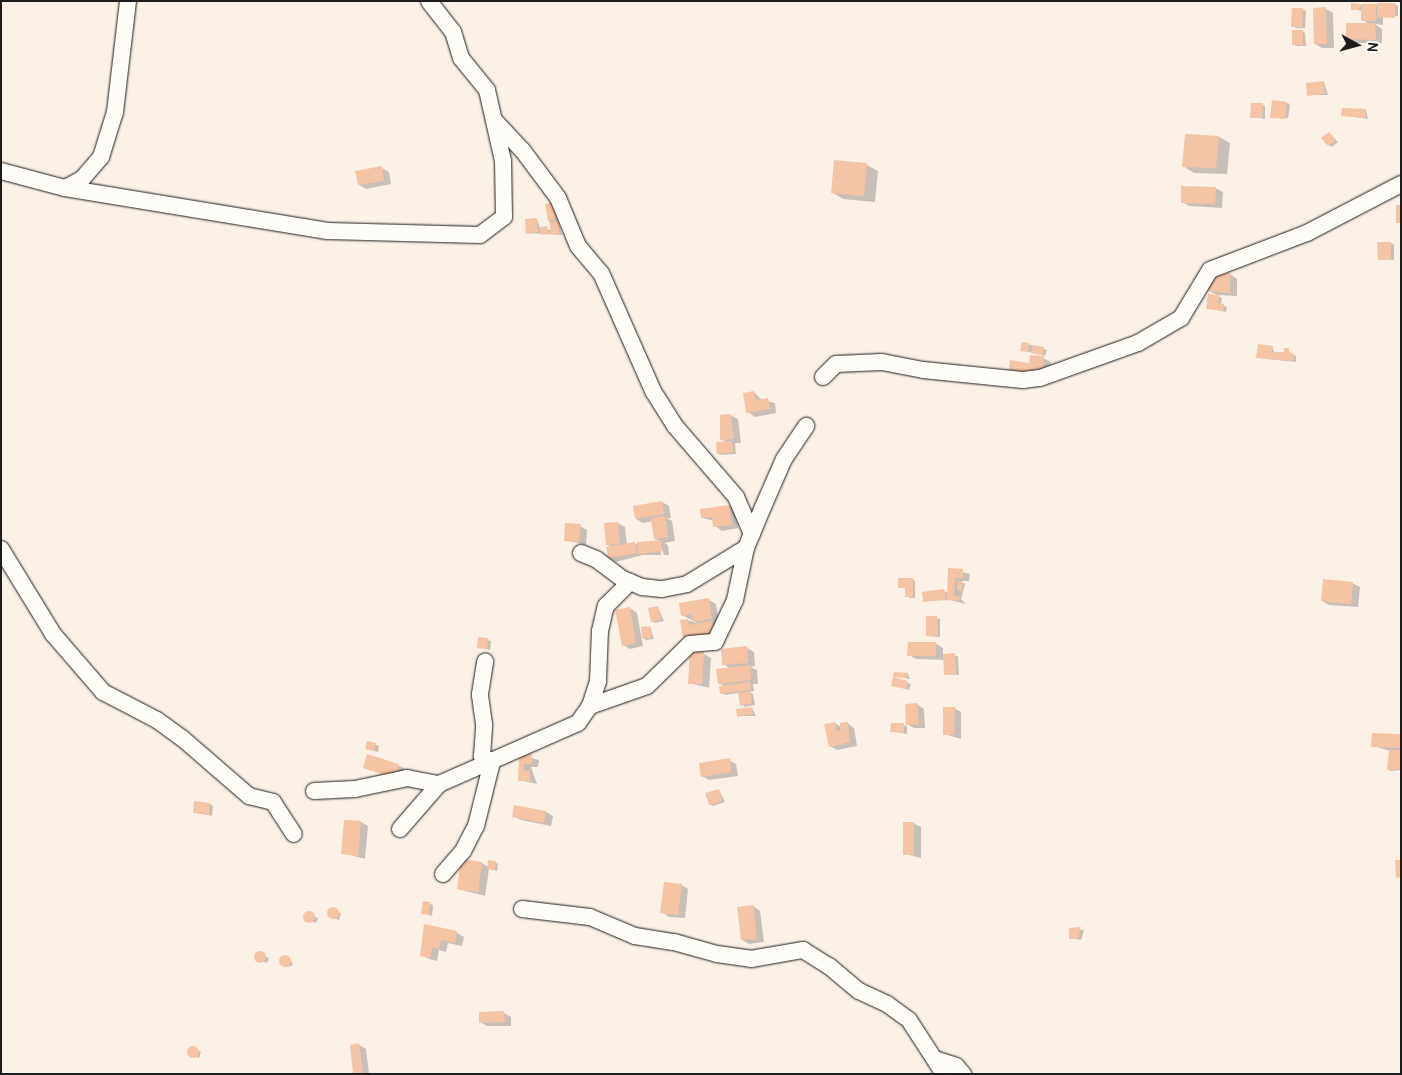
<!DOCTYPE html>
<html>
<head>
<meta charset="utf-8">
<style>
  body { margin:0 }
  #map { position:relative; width:1402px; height:1075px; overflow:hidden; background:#fbf1e7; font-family:Pangolin,sans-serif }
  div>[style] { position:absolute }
  .shadow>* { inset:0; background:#0003 }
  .building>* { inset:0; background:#f5c4a5 }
  .round { border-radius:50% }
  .roads { filter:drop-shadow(0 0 1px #1c1c1c) drop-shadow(0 0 1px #1c1c1c) }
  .street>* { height:16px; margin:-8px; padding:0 8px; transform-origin:8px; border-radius:8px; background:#fdfcf7 }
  span { translate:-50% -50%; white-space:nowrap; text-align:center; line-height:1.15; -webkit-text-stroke:4px #fdfcf7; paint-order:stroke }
  .frame { position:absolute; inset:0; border:2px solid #1c1c1c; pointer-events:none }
  .north { position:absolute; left:1332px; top:20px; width:50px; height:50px; -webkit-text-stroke:4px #fdfcf7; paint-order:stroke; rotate:97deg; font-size:14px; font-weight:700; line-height:20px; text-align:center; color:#1c1c1c }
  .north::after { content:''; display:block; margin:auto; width:18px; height:22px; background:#1c1c1c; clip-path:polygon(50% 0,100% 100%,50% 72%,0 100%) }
</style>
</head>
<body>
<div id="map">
  <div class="shadow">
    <div style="clip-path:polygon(1395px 4px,1398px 6px,1398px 16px,1383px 16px,1383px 25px,1375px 24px,1382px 29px,1382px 43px,1355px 43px,1348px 39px,1369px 24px,1362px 20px,1362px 11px,1352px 9px,1359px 5px)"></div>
    <div style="clip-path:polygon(1302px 9px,1306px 11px,1305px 28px,1296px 28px,1292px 26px)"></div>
    <div style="clip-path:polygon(1326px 9px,1333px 13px,1334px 48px,1322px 48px,1315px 44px)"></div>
    <div style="clip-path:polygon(1302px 31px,1305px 33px,1306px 46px,1296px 46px,1293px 44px)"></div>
    <div style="clip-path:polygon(1324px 82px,1328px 95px,1308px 95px)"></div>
    <div style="clip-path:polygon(1287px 103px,1290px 105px,1288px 118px,1273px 117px)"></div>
    <div style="clip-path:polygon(1262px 104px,1265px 106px,1265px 119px,1252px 117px)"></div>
    <div style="clip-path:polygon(1366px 110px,1368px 119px,1342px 115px)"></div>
    <div style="clip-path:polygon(1329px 133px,1338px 142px,1332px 147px,1329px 145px)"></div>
    <div style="clip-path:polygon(1219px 137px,1230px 143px,1227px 174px,1194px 173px,1183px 166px)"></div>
    <div style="clip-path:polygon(835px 161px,867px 165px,878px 171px,875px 202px,843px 199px,832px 192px)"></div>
    <div style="clip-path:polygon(382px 168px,389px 172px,391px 184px,366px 189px,359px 185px)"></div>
    <div style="clip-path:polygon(1215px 188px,1223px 192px,1222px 208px,1189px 206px,1182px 202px)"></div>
    <div style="clip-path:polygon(554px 204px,562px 235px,527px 233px,537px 219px,540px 228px,551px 230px,549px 220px)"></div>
    <div style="clip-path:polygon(1391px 243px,1394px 245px,1394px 260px,1379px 259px)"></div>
    <div style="clip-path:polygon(1230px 274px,1237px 279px,1237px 296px,1217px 295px,1209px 291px)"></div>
    <div style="clip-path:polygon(1218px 296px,1222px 298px,1221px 305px,1227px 307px,1226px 312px,1207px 308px)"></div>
    <div style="clip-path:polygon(1028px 344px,1047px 350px,1045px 356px,1022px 350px)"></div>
    <div style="clip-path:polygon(1272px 347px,1275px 353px,1285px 354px,1286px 350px,1296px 356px,1296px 362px,1258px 358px)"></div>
    <div style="clip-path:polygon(1043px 358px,1051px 362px,1049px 378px,1030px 364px)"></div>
    <div style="clip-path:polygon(754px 392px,762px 400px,775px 403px,776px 413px,755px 417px,748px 412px)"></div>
    <div style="clip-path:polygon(730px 415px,738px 419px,741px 443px,735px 443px,736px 454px,721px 455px,718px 453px,727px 443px,721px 439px)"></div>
    <div style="clip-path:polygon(662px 502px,669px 506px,671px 518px,667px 518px,672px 521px,675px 541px,664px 543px,668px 545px,669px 555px,664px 555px,660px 544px,661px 555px,643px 555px,616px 562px,609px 558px,613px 548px,607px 544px,618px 523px,625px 527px,627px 545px,660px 541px,655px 539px,653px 521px,643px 523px,636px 519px)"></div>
    <div style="clip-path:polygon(729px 506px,736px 510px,738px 528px,722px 531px,715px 526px,714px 521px,702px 518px)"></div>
    <div style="clip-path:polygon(580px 526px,587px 530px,586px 545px,565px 540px)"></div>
    <div style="clip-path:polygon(949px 569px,970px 574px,969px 581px,960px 581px,965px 584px,961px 599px,966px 604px,950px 600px,924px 601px,944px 591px,948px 593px)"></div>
    <div style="clip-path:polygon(912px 579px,915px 581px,915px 598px,909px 598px,906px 589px,899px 587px)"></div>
    <div style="clip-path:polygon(1352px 583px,1360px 587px,1358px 607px,1329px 605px,1322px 601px)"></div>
    <div style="clip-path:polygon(709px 600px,716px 604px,719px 623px,715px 623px,719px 626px,721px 636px,692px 642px,687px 620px,699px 624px,682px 615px)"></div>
    <div style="clip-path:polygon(630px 608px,637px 613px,643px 646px,630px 649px,623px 645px)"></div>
    <div style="clip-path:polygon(658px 608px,664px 621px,655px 623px,652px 621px)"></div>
    <div style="clip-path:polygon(927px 618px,940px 619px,940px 637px,927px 636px)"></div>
    <div style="clip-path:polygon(650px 627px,654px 639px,646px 640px,643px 638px)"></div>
    <div style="clip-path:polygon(479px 638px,491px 641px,490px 650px,478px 647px)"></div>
    <div style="clip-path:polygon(935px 643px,943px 648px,943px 655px,958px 656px,959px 675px,945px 674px,945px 660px,916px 659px,909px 655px)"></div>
    <div style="clip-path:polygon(747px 648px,754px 652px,755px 666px,750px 667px,757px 670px,758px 684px,753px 684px,754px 691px,749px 692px,753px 694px,755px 705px,744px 707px,739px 693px,725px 695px,721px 693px,724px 686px,719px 683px,730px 668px,723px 664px)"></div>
    <div style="clip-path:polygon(704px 654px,711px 658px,709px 688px,689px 683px)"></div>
    <div style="clip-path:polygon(908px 674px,910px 679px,894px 676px)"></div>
    <div style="clip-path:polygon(893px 679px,911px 684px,909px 690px,892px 685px)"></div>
    <div style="clip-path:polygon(917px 704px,924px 709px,925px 728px,914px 728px,907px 724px,907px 734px,891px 731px,892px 724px,907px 726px,906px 705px)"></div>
    <div style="clip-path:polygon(752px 708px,756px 716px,738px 716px)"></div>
    <div style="clip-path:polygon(954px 708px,961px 712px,961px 739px,944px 734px)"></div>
    <div style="clip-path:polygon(835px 723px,841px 727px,847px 723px,854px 728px,857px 746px,837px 750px,830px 746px)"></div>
    <div style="clip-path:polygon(1401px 736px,1401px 770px,1391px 771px,1388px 769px,1390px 751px,1373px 746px)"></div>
    <div style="clip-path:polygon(367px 743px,379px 746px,378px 752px,366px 749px)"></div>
    <div style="clip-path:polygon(520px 755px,539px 760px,538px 767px,531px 767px,537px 784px,519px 780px)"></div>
    <div style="clip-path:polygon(729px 760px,736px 764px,738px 776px,709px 780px,702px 776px)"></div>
    <div style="clip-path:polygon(398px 765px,405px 769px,401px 781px,364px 767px)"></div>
    <div style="clip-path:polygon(719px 790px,725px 802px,713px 806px,710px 804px)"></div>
    <div style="clip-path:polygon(210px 804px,213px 806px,212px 816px,194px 812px)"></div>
    <div style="clip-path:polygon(515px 807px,546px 812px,553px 816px,551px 826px,521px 820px,513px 816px)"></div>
    <div style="clip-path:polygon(361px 822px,368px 826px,365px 859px,343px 853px)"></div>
    <div style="clip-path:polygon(913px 823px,921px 827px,921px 858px,905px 854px)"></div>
    <div style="clip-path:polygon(495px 862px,498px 864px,497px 871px,489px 869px,485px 896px,458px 889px,482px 863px,488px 867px)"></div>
    <div style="clip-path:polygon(681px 885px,688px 889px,685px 918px,669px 917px,662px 912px)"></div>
    <div style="clip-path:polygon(430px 904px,433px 905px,432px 916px,423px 913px)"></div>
    <div style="clip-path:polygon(753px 906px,760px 911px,764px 942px,749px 944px,742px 940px)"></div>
    <div style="clip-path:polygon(330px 910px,341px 913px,339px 920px,330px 917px)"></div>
    <div style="clip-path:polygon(308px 913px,318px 918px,316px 923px,305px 919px)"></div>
    <div style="clip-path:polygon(425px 926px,457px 933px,464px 937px,462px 946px,448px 943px,446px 952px,439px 950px,437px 961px,429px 959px,421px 955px)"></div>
    <div style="clip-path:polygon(1070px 929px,1084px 930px,1081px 940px,1070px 938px)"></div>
    <div style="clip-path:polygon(259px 953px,269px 958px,267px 963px,257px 959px)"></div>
    <div style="clip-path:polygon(289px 957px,293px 965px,287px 967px,282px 959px)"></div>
    <div style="clip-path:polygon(504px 1013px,511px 1017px,511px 1026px,487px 1026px,480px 1022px)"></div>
    <div style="clip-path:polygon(359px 1045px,366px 1049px,369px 1074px,354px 1074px)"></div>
    <div style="clip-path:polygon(191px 1047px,201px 1052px,199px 1058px,189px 1054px)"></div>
  </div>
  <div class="building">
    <div style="clip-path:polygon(1351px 3px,1360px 4px,1359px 10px,1351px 10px)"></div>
    <div style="clip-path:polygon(1377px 3px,1395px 3px,1395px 18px,1377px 17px)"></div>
    <div style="clip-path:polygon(1361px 4px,1376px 4px,1376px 21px,1361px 21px)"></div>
    <div style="clip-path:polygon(1326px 7px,1327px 44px,1314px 44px,1313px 8px)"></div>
    <div style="clip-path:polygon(1292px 8px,1303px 8px,1302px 27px,1291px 27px)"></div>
    <div style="clip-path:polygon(1346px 23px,1375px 23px,1376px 40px,1346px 39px)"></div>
    <div style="clip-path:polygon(1292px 30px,1303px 30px,1303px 45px,1292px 45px)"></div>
    <div style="clip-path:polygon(1324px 81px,1325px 94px,1307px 96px,1306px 83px)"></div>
    <div style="clip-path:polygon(1272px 100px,1287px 102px,1285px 119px,1270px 118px)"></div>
    <div style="clip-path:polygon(1251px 103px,1263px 103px,1262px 118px,1250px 118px)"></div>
    <div style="clip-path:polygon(1342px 108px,1366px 109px,1365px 118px,1341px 116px)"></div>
    <div style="clip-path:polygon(1329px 132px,1336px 140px,1328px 146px,1321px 138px)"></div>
    <div style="clip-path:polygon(1185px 134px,1219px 136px,1216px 168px,1182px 167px)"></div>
    <div style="clip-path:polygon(834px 160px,867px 163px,864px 196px,831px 193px)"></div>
    <div style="clip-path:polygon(382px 166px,384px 181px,358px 185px,355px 171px)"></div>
    <div style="clip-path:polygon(1181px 186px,1216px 187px,1215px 204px,1181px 203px)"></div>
    <div style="clip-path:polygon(554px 202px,557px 219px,548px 221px,545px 204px)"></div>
    <div style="clip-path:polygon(1396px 205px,1401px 205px,1401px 223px,1396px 223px)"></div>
    <div style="clip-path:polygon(537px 218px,538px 232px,526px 234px,525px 219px)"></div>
    <div style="clip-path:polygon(559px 221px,559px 234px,550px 234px,550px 222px)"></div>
    <div style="clip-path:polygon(547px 226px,548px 234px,541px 235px,540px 227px)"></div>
    <div style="clip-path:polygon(1377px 242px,1391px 242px,1391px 259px,1378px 260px)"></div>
    <div style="clip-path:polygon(1230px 273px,1230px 293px,1208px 291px,1209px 274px)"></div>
    <div style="clip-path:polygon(1208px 294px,1219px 295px,1218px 303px,1224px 304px,1223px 311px,1206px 309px)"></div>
    <div style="clip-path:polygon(1022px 342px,1029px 343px,1028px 352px,1020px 351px)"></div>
    <div style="clip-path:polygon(1258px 344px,1273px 346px,1272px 352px,1284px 352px,1284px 348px,1289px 348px,1289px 352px,1293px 353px,1293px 361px,1256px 358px)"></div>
    <div style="clip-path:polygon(1033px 345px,1044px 347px,1042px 355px,1031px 353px)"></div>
    <div style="clip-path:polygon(1030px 355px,1044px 356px,1042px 375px,1009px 371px,1010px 360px,1029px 363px)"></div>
    <div style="clip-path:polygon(754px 391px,756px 400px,768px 398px,770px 409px,746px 413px,743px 393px)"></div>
    <div style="clip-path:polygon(731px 414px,734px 439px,720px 440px,720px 415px)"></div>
    <div style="clip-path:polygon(732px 441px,733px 452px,717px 454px,716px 442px)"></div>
    <div style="clip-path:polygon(662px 501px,664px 514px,635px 519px,633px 506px)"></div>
    <div style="clip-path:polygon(729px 505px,732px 525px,713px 527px,712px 517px,701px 518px,700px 509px)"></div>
    <div style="clip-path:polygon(665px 516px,668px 537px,654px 539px,651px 518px)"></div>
    <div style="clip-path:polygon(618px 522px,620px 544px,606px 545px,604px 523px)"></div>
    <div style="clip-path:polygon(565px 523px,581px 524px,579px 542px,564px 541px)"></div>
    <div style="clip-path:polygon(661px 540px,662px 551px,638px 554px,637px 542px)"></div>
    <div style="clip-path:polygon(635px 542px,637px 553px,608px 558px,606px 547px)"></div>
    <div style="clip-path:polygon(948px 568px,963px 569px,963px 578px,955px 578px,954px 596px,960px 597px,959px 601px,947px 600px)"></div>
    <div style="clip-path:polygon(898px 578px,913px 578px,913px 597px,905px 597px,905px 588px,898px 588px)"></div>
    <div style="clip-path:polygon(1323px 579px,1353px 582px,1351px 604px,1321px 601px)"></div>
    <div style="clip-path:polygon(958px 581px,962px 581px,962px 591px,957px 590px)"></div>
    <div style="clip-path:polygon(944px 589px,946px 599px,923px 602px,922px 592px)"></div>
    <div style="clip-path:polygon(709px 598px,712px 619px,693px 622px,692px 614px,681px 616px,679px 603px)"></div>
    <div style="clip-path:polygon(658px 606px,661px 620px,651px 622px,648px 608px)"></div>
    <div style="clip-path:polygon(630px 607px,636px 643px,622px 646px,615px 610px)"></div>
    <div style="clip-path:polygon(926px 616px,937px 616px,938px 636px,926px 636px)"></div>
    <div style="clip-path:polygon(688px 619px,689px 625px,712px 621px,714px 633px,683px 639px,680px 620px)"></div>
    <div style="clip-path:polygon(650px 626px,651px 638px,642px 638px,641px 627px)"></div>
    <div style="clip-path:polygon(478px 637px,488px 638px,487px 649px,477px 648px)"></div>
    <div style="clip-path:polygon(908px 642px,936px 642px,936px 656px,907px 656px)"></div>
    <div style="clip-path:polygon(747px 646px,748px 663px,722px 665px,721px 649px)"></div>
    <div style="clip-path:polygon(690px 651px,704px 652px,702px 684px,688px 684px)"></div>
    <div style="clip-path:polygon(955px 653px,956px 674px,944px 675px,943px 654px)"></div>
    <div style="clip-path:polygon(750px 665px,751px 680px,718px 684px,716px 669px)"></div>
    <div style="clip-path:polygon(894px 672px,908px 673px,907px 678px,893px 677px)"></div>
    <div style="clip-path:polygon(893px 677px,908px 681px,906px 689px,891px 686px)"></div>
    <div style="clip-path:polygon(750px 682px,751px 690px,720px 694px,719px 686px)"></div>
    <div style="clip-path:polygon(750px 691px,752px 703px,740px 706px,738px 693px)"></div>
    <div style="clip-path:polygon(917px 703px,919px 724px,906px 725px,905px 704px)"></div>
    <div style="clip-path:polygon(752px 707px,753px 714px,737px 717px,736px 709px)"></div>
    <div style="clip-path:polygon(943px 707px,955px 707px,954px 735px,943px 735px)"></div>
    <div style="clip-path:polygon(835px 722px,837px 731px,840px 731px,840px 723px,848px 722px,850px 742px,829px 747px,824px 724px)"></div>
    <div style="clip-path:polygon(891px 723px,904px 723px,904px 733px,890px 732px)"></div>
    <div style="clip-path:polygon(1372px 733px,1401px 734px,1401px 748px,1371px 747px)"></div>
    <div style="clip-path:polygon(367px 741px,376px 743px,374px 751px,365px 749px)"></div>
    <div style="clip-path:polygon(1389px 750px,1401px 750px,1401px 769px,1387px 770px)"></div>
    <div style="clip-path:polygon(367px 754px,399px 764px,394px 778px,363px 768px)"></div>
    <div style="clip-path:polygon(519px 754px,532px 754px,532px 764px,524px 764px,524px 771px,530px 771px,530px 781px,518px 781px)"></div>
    <div style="clip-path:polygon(730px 758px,731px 772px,701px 777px,699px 763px)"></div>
    <div style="clip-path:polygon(719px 789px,722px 801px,709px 805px,705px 793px)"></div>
    <div style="clip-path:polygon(194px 801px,210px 803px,209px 815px,193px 813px)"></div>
    <div style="clip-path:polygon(514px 805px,546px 811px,544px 823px,512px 817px)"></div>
    <div style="clip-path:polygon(344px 820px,361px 821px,358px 856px,341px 854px)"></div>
    <div style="clip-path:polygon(903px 822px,914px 822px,914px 855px,903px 855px)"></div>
    <div style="clip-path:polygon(461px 859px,482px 862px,478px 892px,457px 889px)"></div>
    <div style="clip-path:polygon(488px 860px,496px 861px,495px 870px,487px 869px)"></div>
    <div style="clip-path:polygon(1395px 860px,1401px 860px,1401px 877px,1396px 878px)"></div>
    <div style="clip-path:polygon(664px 882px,682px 884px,678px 915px,660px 913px)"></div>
    <div style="clip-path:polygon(423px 901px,430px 902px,429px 915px,421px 914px)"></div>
    <div style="clip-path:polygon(753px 905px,757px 939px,741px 940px,737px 907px)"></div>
    <div class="round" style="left:327px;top:907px;width:12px;height:12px"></div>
    <div class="round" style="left:303px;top:911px;width:12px;height:12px"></div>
    <div style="clip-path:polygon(424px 924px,457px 931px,455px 943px,441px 940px,439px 949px,432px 947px,430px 958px,420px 956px)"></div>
    <div style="clip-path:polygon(1081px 927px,1078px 939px,1069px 939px,1069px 928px)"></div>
    <div class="round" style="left:254px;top:951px;width:12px;height:12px"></div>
    <div class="round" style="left:279px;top:955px;width:12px;height:12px"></div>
    <div style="clip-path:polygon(504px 1011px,505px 1022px,479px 1023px,479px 1012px)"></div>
    <div style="clip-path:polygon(359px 1043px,363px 1074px,353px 1074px,350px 1045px)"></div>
    <div class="round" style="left:187px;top:1046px;width:12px;height:12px"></div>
  </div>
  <div class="roads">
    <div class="street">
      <div style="left:494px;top:120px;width:42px;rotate:46.9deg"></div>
      <div style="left:523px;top:151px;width:59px;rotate:53.3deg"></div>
      <div style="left:558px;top:198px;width:52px;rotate:67.4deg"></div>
      <div style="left:578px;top:246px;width:35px;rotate:50deg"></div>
      <div style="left:601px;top:273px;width:129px;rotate:66.2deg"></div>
      <div style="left:653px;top:391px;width:41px;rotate:57.8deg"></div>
      <div style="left:675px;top:426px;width:94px;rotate:49.3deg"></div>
      <div style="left:736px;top:497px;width:40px;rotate:66.6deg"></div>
      <div style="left:1px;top:171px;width:66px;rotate:14.9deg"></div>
      <div style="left:65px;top:188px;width:19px;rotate:-28deg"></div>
      <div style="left:82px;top:179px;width:29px;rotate:-49deg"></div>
      <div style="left:101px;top:157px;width:47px;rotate:-72.7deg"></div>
      <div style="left:115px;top:112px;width:112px;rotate:-83.3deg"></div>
      <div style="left:65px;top:188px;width:266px;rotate:9.3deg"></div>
      <div style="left:328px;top:231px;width:152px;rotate:1.5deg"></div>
      <div style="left:480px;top:235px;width:30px;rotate:-37deg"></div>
      <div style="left:504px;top:217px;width:56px;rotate:-91deg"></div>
      <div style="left:503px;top:161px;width:73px;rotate:-102.7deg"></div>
      <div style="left:487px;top:90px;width:41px;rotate:-129.1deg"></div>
      <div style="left:461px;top:58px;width:27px;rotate:-107deg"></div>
      <div style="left:453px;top:32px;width:39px;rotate:-128deg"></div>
      <div style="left:823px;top:377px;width:18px;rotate:-45deg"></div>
      <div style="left:836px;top:364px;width:46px;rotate:-2.5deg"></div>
      <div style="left:882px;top:362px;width:42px;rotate:11deg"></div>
      <div style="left:923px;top:370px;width:100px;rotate:5.7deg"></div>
      <div style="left:1023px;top:380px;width:17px;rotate:-7deg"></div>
      <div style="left:1040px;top:378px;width:104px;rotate:-19.7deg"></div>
      <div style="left:1138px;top:343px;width:50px;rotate:-30.2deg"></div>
      <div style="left:1181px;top:318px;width:56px;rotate:-58.9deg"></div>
      <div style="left:1210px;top:270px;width:104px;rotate:-20.9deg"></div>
      <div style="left:1307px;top:233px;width:106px;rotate:-27.5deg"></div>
      <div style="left:1px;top:549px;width:100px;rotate:58.5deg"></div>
      <div style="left:53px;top:634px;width:77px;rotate:49.2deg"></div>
      <div style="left:103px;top:692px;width:61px;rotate:27.4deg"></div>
      <div style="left:157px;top:720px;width:31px;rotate:36deg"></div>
      <div style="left:182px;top:738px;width:89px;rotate:40.9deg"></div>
      <div style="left:249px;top:796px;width:25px;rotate:14deg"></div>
      <div style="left:273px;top:802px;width:38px;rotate:57deg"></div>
      <div style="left:581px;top:553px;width:16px;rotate:22deg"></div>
      <div style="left:596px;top:559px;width:34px;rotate:37deg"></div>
      <div style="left:623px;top:579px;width:21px;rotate:23deg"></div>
      <div style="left:642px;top:587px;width:20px;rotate:6deg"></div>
      <div style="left:662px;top:589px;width:25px;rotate:-11deg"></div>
      <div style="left:687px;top:584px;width:69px;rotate:-31.4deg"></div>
      <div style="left:590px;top:706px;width:25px;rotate:-72deg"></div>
      <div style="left:598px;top:682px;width:51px;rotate:-87.8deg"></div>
      <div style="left:600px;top:631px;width:26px;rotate:-77deg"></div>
      <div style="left:606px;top:606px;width:34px;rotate:-45deg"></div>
      <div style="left:314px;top:791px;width:41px;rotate:-2.8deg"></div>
      <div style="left:355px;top:789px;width:53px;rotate:-11.9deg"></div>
      <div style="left:407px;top:778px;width:33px;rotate:11deg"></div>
      <div style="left:400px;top:829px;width:60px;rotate:-49.1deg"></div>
      <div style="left:439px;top:784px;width:152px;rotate:-23.7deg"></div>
      <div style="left:578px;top:723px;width:21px;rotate:-55deg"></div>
      <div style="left:590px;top:706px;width:60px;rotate:-19.3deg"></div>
      <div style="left:647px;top:686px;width:60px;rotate:-44.3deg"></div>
      <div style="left:690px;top:644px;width:25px;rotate:-5deg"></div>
      <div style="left:715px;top:642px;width:47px;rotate:-64.5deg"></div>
      <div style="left:735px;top:600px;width:53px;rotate:-78.1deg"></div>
      <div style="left:746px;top:548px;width:44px;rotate:-67.5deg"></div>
      <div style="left:763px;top:507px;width:52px;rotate:-66.4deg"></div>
      <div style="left:784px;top:459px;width:40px;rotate:-56deg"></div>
      <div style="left:443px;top:874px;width:30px;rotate:-49deg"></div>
      <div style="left:463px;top:851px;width:28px;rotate:-63deg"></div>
      <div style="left:476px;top:826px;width:66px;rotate:-76deg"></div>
      <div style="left:492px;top:762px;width:12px;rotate:-149deg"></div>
      <div style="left:482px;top:756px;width:32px;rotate:-86deg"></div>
      <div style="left:484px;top:724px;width:30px;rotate:-98deg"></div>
      <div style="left:480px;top:694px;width:33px;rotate:-81deg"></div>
      <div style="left:522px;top:909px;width:68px;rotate:6.7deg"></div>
      <div style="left:590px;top:917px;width:49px;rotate:22.9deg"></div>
      <div style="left:635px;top:936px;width:39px;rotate:9deg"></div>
      <div style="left:674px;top:942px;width:45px;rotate:15.6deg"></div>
      <div style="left:717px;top:954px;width:34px;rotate:8deg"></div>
      <div style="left:751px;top:959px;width:53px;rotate:-9.8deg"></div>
      <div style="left:803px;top:950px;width:31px;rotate:32deg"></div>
      <div style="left:829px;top:966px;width:39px;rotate:40deg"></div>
      <div style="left:859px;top:991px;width:31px;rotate:25deg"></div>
      <div style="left:887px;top:1004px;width:27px;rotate:36deg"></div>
      <div style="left:909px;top:1020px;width:64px;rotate:57.1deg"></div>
      <div style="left:935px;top:1059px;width:22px;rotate:18deg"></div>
      <div style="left:956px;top:1066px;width:11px;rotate:49deg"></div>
    </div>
  </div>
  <div class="frame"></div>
  <div class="north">N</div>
</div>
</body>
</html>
